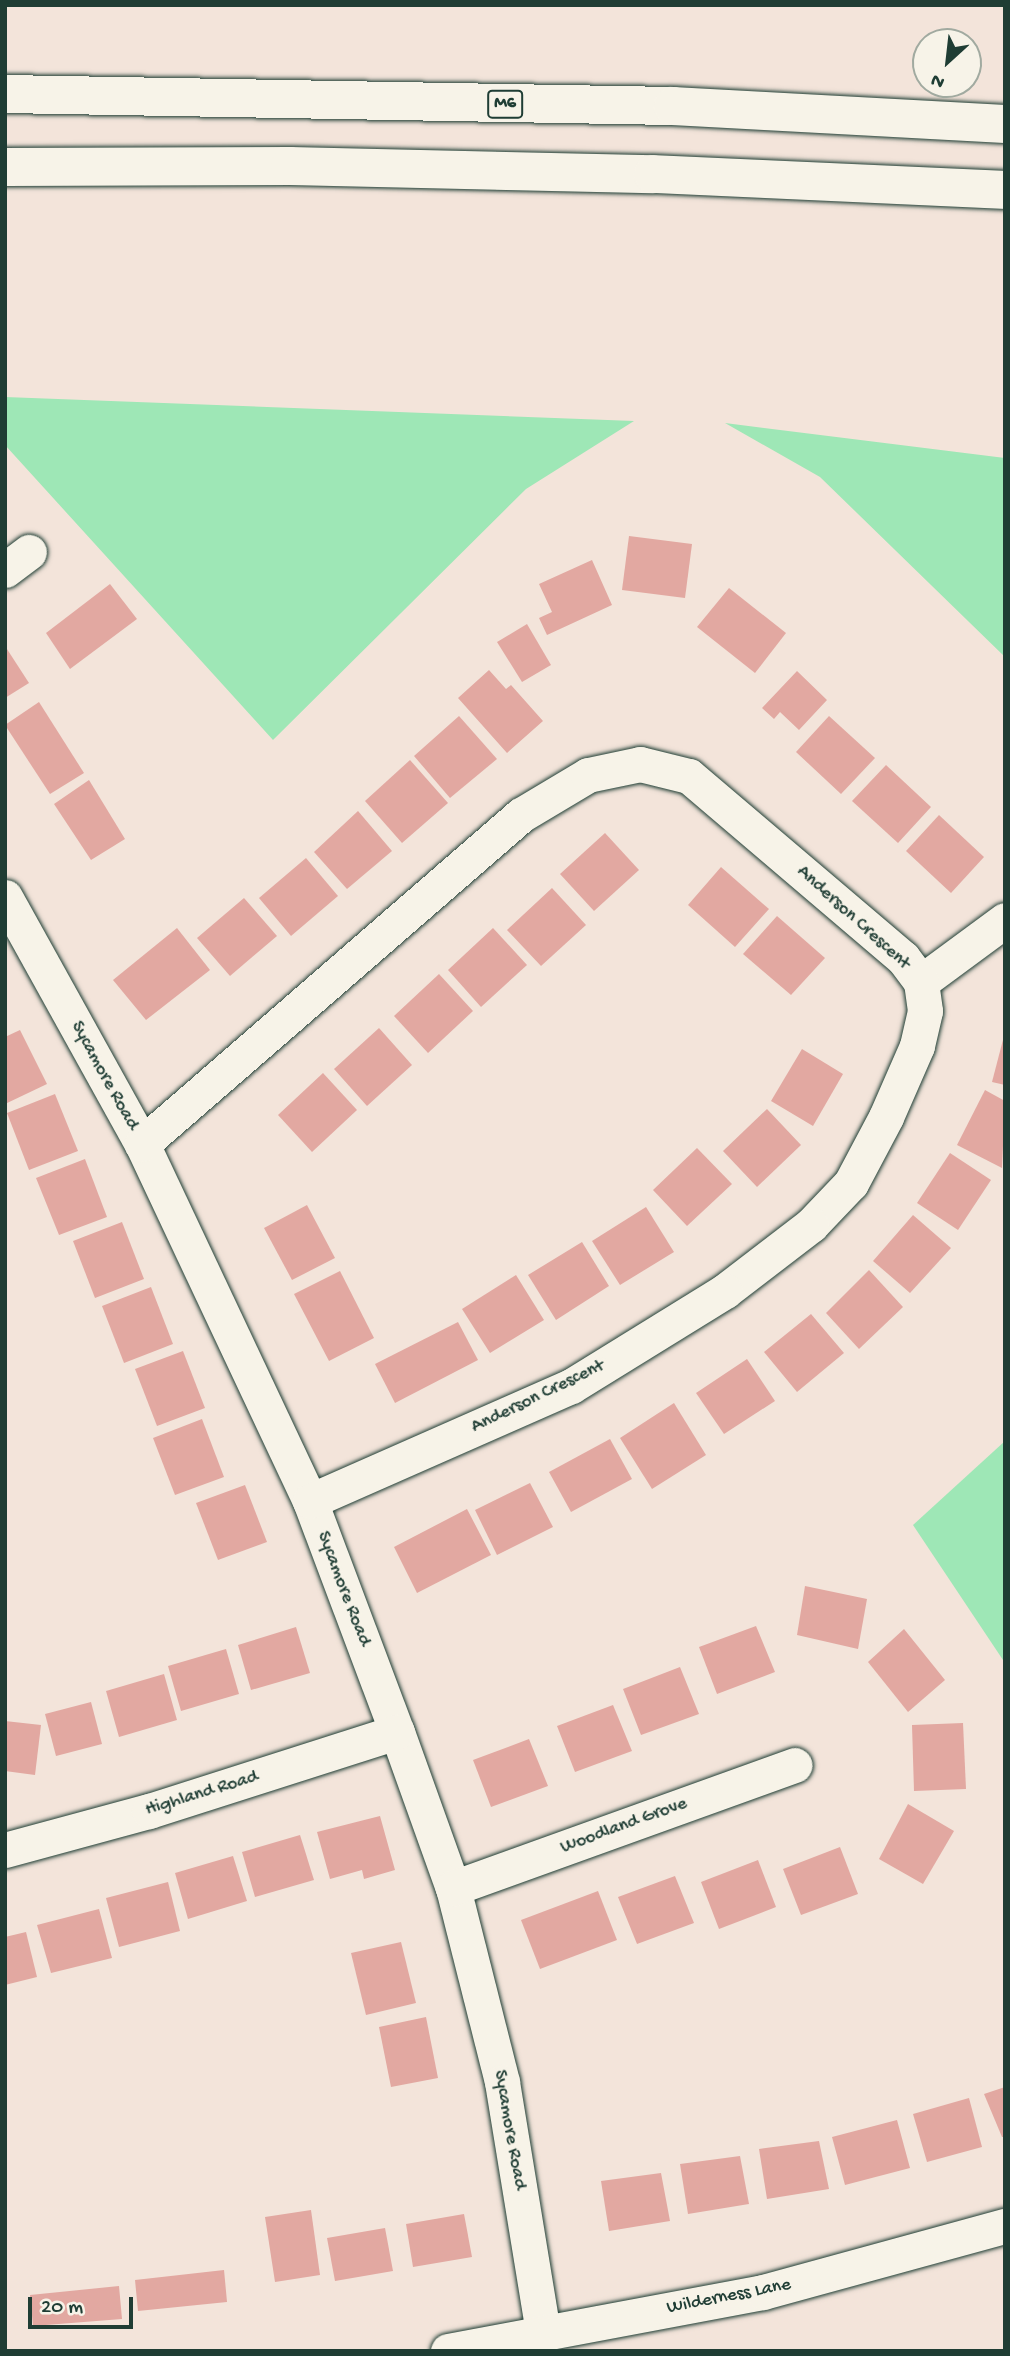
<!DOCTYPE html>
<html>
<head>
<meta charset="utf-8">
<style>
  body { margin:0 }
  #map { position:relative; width:1010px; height:2356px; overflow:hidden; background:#f3e4da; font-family:"Gochi Hand",sans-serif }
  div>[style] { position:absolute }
  .green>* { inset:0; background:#9ee7b6 }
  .building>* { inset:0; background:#e2a8a1 }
  .roads { filter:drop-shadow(0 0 2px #1f3d34) drop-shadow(0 0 2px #1f3d34) }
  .street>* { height:35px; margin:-17.5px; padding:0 17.5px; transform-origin:17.5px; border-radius:17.5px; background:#f7f3e8 }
  .highway>* { height:38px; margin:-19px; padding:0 19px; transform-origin:19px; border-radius:19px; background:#f7f3e8 }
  span { translate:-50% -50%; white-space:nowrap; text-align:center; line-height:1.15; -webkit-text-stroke:6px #f7f3e8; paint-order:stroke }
  .shield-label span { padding:2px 5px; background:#f7f3e8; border:2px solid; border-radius:5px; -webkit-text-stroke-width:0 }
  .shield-label { font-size:18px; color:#1f3d34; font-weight:700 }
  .street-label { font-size:19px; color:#1f3d34 }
  .frame { position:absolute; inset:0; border:7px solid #1f3d34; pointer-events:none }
  .north { position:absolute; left:912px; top:28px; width:70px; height:70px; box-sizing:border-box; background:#f7f3e8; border:2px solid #a1aaa0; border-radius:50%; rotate:207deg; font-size:19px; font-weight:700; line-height:28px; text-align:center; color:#1f3d34 }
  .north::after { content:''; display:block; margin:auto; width:24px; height:32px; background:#1f3d34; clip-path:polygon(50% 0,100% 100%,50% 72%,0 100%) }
  .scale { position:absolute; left:28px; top:2297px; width:105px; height:32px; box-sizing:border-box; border:4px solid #1f3d34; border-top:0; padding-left:9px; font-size:21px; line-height:24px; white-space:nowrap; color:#1f3d34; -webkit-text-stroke:5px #f7f3e8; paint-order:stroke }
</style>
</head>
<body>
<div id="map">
  <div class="green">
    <div style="clip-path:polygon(5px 397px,634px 421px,526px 489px,273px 740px,5px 445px)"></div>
    <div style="clip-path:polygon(725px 423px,1005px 458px,1005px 657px,820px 477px)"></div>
    <div style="clip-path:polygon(1005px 1441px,1005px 1663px,913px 1525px)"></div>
  </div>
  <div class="building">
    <div style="clip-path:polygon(629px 536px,692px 544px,685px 598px,622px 590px)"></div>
    <div style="clip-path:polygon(592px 560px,612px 605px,547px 635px,539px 618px,552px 612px,539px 584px)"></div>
    <div style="clip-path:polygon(110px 584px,137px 619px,70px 669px,46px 633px)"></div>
    <div style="clip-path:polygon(729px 588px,786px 633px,755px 673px,697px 627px)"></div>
    <div style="clip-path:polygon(527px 624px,551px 665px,522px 682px,497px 642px)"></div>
    <div style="clip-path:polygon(5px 646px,29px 683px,5px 698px)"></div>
    <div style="clip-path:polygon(489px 670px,506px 689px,511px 685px,543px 721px,507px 753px,458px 698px)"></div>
    <div style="clip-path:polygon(797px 671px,827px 700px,799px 730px,780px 712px,774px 719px,762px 708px)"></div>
    <div style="clip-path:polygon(39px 702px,84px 773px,50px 794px,5px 725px)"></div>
    <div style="clip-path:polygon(459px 716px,497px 759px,450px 798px,414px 756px)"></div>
    <div style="clip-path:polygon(829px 716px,875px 758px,841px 794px,796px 752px)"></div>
    <div style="clip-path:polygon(410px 760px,448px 803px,402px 843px,365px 801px)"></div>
    <div style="clip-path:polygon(886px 765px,931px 807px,898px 843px,852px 801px)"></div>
    <div style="clip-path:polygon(89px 780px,125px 839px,91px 860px,54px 804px)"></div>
    <div style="clip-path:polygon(358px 811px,392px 851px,347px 889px,314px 852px)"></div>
    <div style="clip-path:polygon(939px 815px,984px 857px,951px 893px,906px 851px)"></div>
    <div style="clip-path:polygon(605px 833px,639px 870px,594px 911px,560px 874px)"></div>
    <div style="clip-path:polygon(306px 858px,338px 896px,291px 936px,259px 898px)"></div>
    <div style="clip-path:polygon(721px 867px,769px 909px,735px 947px,688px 905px)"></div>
    <div style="clip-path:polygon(552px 888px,586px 925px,541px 966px,507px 930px)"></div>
    <div style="clip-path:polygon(244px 898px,277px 936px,230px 976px,197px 938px)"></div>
    <div style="clip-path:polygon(777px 916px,825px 958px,791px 995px,743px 954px)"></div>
    <div style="clip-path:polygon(177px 928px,210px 970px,146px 1020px,113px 980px)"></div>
    <div style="clip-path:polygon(493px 928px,527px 965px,481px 1007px,448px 970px)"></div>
    <div style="clip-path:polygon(439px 974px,473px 1011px,428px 1053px,394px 1016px)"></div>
    <div style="clip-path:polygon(379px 1028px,412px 1065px,367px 1106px,334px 1069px)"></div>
    <div style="clip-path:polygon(20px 1030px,47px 1084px,5px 1104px,5px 1037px)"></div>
    <div style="clip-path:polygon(1005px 1032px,1005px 1085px,992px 1082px)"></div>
    <div style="clip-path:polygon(802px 1049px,843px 1074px,813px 1126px,771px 1101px)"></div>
    <div style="clip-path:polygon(323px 1073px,357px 1110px,312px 1152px,278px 1115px)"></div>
    <div style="clip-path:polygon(985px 1090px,1005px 1101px,1002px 1168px,957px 1145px)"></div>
    <div style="clip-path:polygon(55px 1094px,78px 1151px,29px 1170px,7px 1113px)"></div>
    <div style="clip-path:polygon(767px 1109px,801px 1145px,757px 1187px,723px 1151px)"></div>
    <div style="clip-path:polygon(697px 1148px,732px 1184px,687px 1226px,653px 1190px)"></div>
    <div style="clip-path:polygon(950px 1153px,991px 1180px,958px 1230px,917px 1203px)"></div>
    <div style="clip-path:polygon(85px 1159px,107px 1217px,59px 1235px,36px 1178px)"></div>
    <div style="clip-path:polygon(307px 1205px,335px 1258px,292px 1280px,264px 1228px)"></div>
    <div style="clip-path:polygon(646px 1207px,674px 1252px,620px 1285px,592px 1241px)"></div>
    <div style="clip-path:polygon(913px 1215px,951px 1248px,910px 1293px,873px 1261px)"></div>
    <div style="clip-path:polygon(122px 1222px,144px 1279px,95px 1298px,73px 1241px)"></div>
    <div style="clip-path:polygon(582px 1242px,609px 1286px,556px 1320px,528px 1275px)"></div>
    <div style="clip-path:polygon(869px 1270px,903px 1307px,859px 1349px,826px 1313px)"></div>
    <div style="clip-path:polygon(340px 1271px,374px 1338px,329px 1361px,294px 1294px)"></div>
    <div style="clip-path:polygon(516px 1275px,544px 1320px,490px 1353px,462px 1309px)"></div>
    <div style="clip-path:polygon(151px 1287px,173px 1344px,124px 1363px,102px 1306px)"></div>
    <div style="clip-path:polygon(811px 1314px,844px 1353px,797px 1392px,764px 1352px)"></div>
    <div style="clip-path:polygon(458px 1322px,478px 1360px,395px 1403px,375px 1364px)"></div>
    <div style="clip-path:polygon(183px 1351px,205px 1408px,157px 1426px,135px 1369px)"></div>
    <div style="clip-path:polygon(747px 1359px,775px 1401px,724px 1434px,696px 1393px)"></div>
    <div style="clip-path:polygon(674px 1403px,706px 1455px,652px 1489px,620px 1438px)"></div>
    <div style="clip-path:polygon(202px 1419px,224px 1477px,175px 1495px,153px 1438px)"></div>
    <div style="clip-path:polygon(610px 1439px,632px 1479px,571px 1512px,549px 1472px)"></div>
    <div style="clip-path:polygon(530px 1483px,553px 1527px,497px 1555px,475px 1510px)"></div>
    <div style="clip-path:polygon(245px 1485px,267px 1542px,218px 1560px,196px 1503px)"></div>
    <div style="clip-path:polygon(467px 1509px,491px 1555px,417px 1593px,394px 1547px)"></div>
    <div style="clip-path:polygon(805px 1586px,867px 1599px,858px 1649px,797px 1635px)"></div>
    <div style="clip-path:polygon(756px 1626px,775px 1672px,717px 1694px,699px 1647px)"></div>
    <div style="clip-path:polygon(296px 1627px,310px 1673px,251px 1690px,238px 1645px)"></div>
    <div style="clip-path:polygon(904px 1629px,945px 1680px,908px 1712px,868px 1662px)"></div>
    <div style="clip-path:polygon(226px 1649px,239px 1694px,181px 1711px,168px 1666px)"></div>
    <div style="clip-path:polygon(680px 1667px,699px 1714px,641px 1735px,623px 1689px)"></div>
    <div style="clip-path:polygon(164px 1674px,177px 1720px,119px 1737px,106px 1691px)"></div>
    <div style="clip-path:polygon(91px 1702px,102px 1744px,56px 1756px,45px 1714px)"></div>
    <div style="clip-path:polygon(613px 1705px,632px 1751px,575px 1772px,557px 1726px)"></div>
    <div style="clip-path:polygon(5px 1721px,41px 1725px,35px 1775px,5px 1771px)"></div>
    <div style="clip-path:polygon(963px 1723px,966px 1789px,914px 1791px,912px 1725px)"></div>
    <div style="clip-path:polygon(529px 1739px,548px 1786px,491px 1807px,473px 1760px)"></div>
    <div style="clip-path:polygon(908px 1804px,954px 1831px,923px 1884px,879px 1859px)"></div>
    <div style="clip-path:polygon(380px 1816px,395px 1870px,364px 1879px,362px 1870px,330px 1879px,317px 1832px)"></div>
    <div style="clip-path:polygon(300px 1835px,314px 1880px,255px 1897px,242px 1852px)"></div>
    <div style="clip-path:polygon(840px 1847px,858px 1894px,801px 1915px,783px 1869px)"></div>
    <div style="clip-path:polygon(233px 1856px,247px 1901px,188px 1919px,175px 1873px)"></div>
    <div style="clip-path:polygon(758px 1860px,776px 1907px,719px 1929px,701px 1882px)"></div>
    <div style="clip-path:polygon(675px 1876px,694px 1923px,637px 1944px,618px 1897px)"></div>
    <div style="clip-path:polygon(168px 1882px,180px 1931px,119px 1947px,106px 1898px)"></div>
    <div style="clip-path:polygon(598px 1891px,617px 1940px,540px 1969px,521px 1920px)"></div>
    <div style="clip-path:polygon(99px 1909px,112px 1958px,51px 1973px,37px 1925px)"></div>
    <div style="clip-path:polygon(26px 1932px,37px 1977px,5px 1985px,5px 1937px)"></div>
    <div style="clip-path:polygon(401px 1942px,416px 2003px,366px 2015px,351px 1953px)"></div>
    <div style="clip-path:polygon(426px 2017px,438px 2078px,391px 2087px,379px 2027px)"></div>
    <div style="clip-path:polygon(1005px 2087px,1005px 2137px,1002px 2137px,984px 2094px)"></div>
    <div style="clip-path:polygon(969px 2098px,982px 2147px,927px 2162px,913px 2114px)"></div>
    <div style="clip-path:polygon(897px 2120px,910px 2168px,845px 2185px,832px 2137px)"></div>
    <div style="clip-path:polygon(819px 2141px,829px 2189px,767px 2199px,759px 2149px)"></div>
    <div style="clip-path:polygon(740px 2156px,749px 2204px,688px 2214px,680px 2164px)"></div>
    <div style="clip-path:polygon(661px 2173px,670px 2221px,609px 2231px,601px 2181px)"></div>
    <div style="clip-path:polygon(311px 2210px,320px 2275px,275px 2282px,265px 2217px)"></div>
    <div style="clip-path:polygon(464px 2214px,472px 2257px,413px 2267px,406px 2224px)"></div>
    <div style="clip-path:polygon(385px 2228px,393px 2271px,335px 2281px,327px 2238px)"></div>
    <div style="clip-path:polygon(224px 2270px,227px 2302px,138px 2311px,135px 2280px)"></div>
    <div style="clip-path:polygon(119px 2286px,122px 2319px,33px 2326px,30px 2295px)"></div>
  </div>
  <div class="roads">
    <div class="street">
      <div style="left:5px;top:570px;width:30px;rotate:-37deg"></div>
      <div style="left:5px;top:897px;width:282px;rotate:61deg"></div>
      <div style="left:142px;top:1144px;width:395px;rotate:64.8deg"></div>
      <div style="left:310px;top:1501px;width:247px;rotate:69.4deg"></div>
      <div style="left:397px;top:1732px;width:166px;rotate:70.3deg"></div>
      <div style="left:453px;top:1888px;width:200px;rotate:75.8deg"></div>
      <div style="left:502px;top:2082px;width:253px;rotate:80.7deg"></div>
      <div style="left:921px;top:982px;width:104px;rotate:-36.4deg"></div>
      <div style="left:142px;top:1144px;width:502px;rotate:-40.96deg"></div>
      <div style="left:521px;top:815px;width:78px;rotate:-30.8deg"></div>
      <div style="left:588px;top:775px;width:53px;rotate:-11.9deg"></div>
      <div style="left:640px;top:764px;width:50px;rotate:13.8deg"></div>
      <div style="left:689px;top:776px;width:281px;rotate:40.4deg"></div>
      <div style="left:903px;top:958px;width:30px;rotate:53deg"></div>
      <div style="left:921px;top:982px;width:29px;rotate:82deg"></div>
      <div style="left:925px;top:1011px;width:36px;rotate:103deg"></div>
      <div style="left:917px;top:1046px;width:77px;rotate:113.6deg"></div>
      <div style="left:886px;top:1117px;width:75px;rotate:117.9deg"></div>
      <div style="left:851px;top:1183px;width:58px;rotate:133.6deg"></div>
      <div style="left:811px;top:1225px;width:108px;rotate:142.5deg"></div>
      <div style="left:725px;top:1291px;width:181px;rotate:148.3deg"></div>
      <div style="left:571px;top:1386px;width:285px;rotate:156.2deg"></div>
      <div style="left:5px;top:1850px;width:149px;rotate:-15.2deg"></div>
      <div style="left:149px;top:1811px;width:260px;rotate:-17.7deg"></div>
      <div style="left:453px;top:1888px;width:363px;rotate:-19.8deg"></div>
      <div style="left:448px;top:2351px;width:320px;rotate:-10.6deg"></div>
      <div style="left:763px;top:2292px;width:251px;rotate:-15.3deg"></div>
    </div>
    <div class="highway">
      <div style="left:5px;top:94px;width:668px;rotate:1.03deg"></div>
      <div style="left:673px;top:106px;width:332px;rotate:3.1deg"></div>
      <div style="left:5px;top:167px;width:285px;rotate:-0.2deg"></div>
      <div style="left:290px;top:166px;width:363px;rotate:1.3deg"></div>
      <div style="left:653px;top:174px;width:352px;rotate:2.6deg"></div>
    </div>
  </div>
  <div class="shield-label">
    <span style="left:505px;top:104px">M6</span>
  </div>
  <div class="street-label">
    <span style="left:853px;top:918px;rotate:42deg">Anderson Crescent</span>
    <span style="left:104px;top:1076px;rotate:61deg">Sycamore Road</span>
    <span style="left:538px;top:1397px;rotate:-26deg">Anderson Crescent</span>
    <span style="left:343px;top:1589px;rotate:69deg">Sycamore Road</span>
    <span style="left:202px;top:1794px;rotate:-17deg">Highland Road</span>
    <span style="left:624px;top:1826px;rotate:-20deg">Woodland Grove</span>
    <span style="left:509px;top:2130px;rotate:80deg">Sycamore Road</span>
    <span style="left:729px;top:2297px;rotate:-11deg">Wilderness Lane</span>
  </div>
  <div class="frame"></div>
  <div class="north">N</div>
  <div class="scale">20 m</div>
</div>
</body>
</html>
